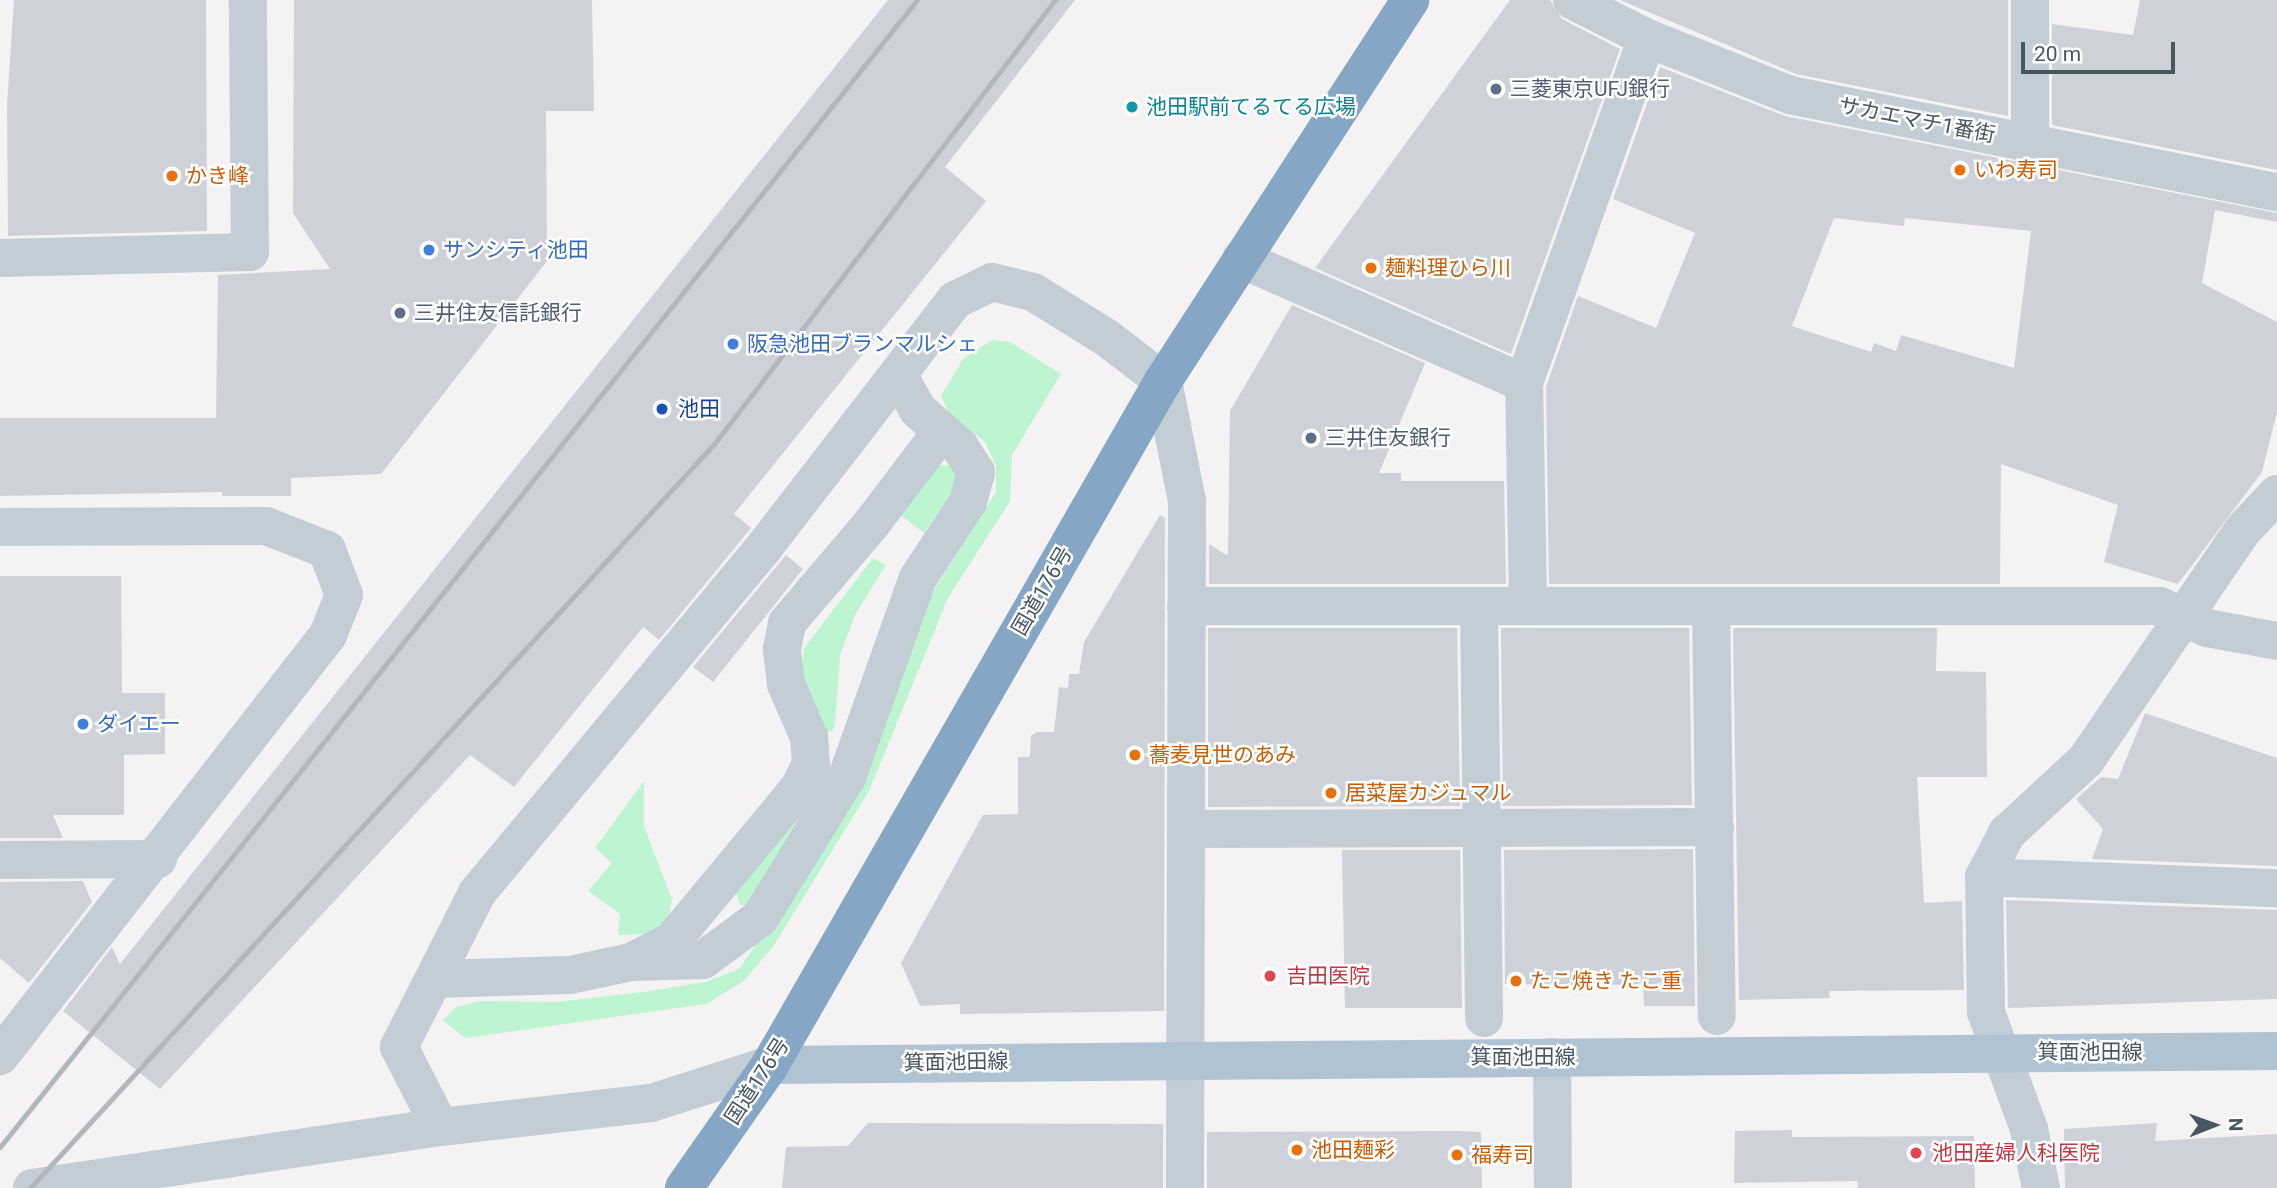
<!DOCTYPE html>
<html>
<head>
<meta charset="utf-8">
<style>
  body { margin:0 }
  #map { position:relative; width:2277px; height:1188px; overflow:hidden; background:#f4f2f2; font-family:Roboto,"Noto Sans JP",sans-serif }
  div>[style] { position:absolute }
  .green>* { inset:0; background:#bdf5d0 }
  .building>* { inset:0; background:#ced2d8 }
  .minor>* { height:38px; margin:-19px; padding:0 19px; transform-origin:19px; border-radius:19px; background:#c2cdd5 }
  .major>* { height:38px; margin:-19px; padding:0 19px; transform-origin:19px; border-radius:19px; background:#afc3d3 }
  .highway>* { height:38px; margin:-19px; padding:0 19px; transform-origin:19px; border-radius:19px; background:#85a7c5 }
  .rail>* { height:5px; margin:-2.5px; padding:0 2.5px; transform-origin:2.5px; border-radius:2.5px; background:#b3b7bd }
  .dots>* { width:19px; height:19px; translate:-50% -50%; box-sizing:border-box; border:4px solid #fff; border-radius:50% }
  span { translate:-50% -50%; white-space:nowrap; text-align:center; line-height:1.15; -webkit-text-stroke:5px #fff; paint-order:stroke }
  .service-label { font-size:21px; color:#4e5e75 }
  .left { translate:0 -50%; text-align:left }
  .culture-label { font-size:21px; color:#0d838f }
  .street-label { font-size:21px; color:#475762 }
  .food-label { font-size:21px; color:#c56008 }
  .shop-label { font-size:21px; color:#366cbe }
  .transit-label { font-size:21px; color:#164399 }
  .health-label { font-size:21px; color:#be3a42 }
  .north { position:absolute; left:2179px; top:1090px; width:70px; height:70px; -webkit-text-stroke:5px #fff; paint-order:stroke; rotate:89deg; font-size:19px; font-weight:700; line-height:28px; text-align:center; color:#475762 }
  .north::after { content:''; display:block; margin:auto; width:24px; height:32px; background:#475762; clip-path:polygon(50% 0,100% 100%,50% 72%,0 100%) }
  .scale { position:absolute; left:2021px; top:42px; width:154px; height:32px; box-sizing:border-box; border:4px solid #475762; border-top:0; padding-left:9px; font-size:21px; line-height:24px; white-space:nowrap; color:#475762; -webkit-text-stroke:5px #fff; paint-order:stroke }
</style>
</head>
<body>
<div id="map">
  <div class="green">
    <div style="clip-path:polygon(992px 340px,1010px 342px,1061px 374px,1012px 455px,1010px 501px,948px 598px,869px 791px,774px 945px,744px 981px,706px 1004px,465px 1038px,443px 1020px,456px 1007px,480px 1001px,556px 1002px,643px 992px,705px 982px,739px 969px,761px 937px,934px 590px,996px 492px,996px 466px,985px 442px,950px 415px,941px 396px,963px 359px)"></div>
    <div style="clip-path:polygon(938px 465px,954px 466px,958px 482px,924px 533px,899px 514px)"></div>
    <div style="clip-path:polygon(873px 558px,886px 565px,855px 615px,840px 655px,835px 725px,833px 731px,824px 732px,801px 681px,804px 648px)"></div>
    <div style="clip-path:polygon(644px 781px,644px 826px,672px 900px,668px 920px,652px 934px,618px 935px,620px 914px,588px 891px,612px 863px,595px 848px)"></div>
    <div style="clip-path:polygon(814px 795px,756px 905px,740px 905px,734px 888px)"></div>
  </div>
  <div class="building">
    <div style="clip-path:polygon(14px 0,206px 0,207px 231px,8px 236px,7px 105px)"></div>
    <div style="clip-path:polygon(294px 0,592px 0,594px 111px,546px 111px,547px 261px,381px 474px,291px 478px,291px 496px,222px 496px,222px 492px,0 496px,0 418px,216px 418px,218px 275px,330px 269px,293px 213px)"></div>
    <div style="clip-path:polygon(888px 0,1075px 0,945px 167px,986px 201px,734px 514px,751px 528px,659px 640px,643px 627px,514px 787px,470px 755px,160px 1089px,63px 1011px,112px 947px,120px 964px)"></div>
    <div style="clip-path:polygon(1510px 0,1550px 0,1562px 19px,1620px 49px,1511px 354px,1315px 268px)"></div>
    <div style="clip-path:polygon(1620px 0,2008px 0,2008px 116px,1796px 74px)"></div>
    <div style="clip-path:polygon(2140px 0,2277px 0,2277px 170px,2052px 125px,2052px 24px,2133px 35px)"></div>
    <div style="clip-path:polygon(evenodd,1660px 67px,1785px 116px,2277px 213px,2277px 222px,2215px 210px,2202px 283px,2277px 322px,2277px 412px,2262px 472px,2178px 584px,2104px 562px,2118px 505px,2001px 464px,2000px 584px,1549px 584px,1546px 387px,1578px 296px,1656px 328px,1695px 233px,1613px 199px,1660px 67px,1834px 218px,1904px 226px,1905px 218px,2031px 231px,2014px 368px,1901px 335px,1896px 351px,1874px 343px,1871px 352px,1792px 326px,1834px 218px)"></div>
    <div style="clip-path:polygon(1292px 305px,1425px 363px,1379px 473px,1401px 473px,1401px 481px,1504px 481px,1506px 584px,1209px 584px,1209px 544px,1228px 556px,1230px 411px)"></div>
    <div style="clip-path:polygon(1160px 515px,1165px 518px,1164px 1011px,960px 1014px,960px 1004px,920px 1006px,901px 963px,983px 815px,1018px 814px,1018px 757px,1030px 757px,1031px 736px,1036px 732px,1054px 732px,1059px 687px,1068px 688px,1069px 674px,1079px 674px,1084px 642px)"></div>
    <div style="clip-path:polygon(786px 555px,803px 569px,713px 682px,693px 667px)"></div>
    <div style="clip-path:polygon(0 576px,121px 576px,122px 693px,165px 693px,165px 754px,124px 755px,124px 815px,53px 815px,63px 838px,0 838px)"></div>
    <div style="clip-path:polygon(1208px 628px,1457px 628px,1460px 806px,1208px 807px)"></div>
    <div style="clip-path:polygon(1501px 628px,1689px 628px,1692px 805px,1503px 806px)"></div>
    <div style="clip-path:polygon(1733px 628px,1937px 628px,1936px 671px,1986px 672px,1987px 777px,1917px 777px,1924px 903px,1962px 901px,1964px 990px,1829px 991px,1830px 998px,1739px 1000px)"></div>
    <div style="clip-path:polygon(2145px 713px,2277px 758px,2277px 866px,2092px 859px,2103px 829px,2076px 799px,2101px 777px,2118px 779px)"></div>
    <div style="clip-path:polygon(1693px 849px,1695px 1006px,1644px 1006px,1643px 985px,1505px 984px,1504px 850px)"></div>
    <div style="clip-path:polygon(1342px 850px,1460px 850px,1462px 1008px,1345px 1008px)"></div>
    <div style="clip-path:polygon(83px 881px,92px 902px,29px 983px,0 958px,0 882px)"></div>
    <div style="clip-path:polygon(2006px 900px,2277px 910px,2277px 999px,2008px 1008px)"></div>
    <div style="clip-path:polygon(868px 1123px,1163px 1124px,1163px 1188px,782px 1188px,786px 1147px,848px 1146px)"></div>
    <div style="clip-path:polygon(2157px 1123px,2155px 1141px,2277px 1134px,2277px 1188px,2065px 1188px,2064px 1129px)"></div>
    <div style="clip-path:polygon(1792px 1130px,1792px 1137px,1974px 1136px,1975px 1188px,1858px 1188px,1857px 1181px,1734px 1183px,1735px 1131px)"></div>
    <div style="clip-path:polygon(1458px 1131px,1481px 1132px,1482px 1188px,1207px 1188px,1207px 1132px)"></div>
  </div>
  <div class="minor">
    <div style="left:1572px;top:0;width:84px;rotate:26.9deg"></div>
    <div style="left:1647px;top:38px;width:154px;rotate:21.7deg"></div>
    <div style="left:1790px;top:95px;width:497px;rotate:11.3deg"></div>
    <div style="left:2030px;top:0;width:143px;rotate:90deg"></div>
    <div style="left:0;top:258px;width:250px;rotate:-1.4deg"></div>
    <div style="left:250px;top:252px;width:252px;rotate:-90.5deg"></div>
    <div style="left:1241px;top:259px;width:309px;rotate:23.7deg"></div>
    <div style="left:0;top:527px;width:266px;rotate:-0.2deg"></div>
    <div style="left:266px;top:526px;width:66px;rotate:21.5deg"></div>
    <div style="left:327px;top:550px;width:48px;rotate:69.3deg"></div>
    <div style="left:344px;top:595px;width:43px;rotate:111.8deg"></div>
    <div style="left:328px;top:635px;width:534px;rotate:127.92deg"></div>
    <div style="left:1186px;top:606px;width:974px"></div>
    <div style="left:2160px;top:606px;width:52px;rotate:25.1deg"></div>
    <div style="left:2207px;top:628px;width:71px;rotate:10.5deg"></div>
    <div style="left:1479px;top:606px;width:412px;rotate:89.3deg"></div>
    <div style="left:1528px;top:606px;width:223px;rotate:-91deg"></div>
    <div style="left:1524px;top:383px;width:366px;rotate:-70.4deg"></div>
    <div style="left:1711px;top:606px;width:410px;rotate:89.2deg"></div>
    <div style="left:1186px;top:829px;width:529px;rotate:-0.22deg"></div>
    <div style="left:0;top:860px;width:158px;rotate:-0.4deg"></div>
    <div style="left:1984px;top:877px;width:293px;rotate:2.2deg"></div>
    <div style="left:633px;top:961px;width:44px;rotate:-27.1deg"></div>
    <div style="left:672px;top:941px;width:199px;rotate:-50.3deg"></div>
    <div style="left:799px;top:788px;width:27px;rotate:-63deg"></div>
    <div style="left:811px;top:764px;width:27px;rotate:-94deg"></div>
    <div style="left:809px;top:737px;width:58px;rotate:-113.5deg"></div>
    <div style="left:786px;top:684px;width:35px;rotate:-97deg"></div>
    <div style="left:782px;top:649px;width:26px;rotate:-79deg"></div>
    <div style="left:787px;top:623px;width:131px;rotate:-49.6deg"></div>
    <div style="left:872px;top:523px;width:114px;rotate:-52.8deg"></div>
    <div style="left:436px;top:979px;width:134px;rotate:-1.7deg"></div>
    <div style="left:570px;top:975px;width:62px;rotate:-12deg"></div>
    <div style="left:631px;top:962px;width:72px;rotate:-1.6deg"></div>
    <div style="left:703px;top:960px;width:71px;rotate:-36.4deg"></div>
    <div style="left:760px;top:918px;width:166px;rotate:-58.3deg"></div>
    <div style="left:847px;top:777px;width:211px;rotate:-70.4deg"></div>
    <div style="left:918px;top:578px;width:91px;rotate:-56.7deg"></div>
    <div style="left:968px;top:502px;width:31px;rotate:-75deg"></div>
    <div style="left:976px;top:472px;width:30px;rotate:-123deg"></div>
    <div style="left:960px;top:447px;width:56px;rotate:-138.6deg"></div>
    <div style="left:918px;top:410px;width:41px;rotate:-119.1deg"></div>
    <div style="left:1552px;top:1057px;width:131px;rotate:89.6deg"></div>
    <div style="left:440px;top:1127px;width:90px;rotate:-117.1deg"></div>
    <div style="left:399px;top:1047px;width:173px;rotate:-63.1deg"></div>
    <div style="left:477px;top:893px;width:451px;rotate:-50.3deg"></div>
    <div style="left:765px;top:546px;width:311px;rotate:-52.3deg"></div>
    <div style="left:955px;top:300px;width:41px;rotate:-25.9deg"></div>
    <div style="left:992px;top:282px;width:42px;rotate:13.7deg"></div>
    <div style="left:1033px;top:292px;width:87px;rotate:31.9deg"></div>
    <div style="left:1107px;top:338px;width:71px;rotate:37.5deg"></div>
    <div style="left:1163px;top:381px;width:122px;rotate:78.7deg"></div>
    <div style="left:1187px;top:501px;width:687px;rotate:90.17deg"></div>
    <div style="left:32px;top:1188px;width:413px;rotate:-8.5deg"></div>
    <div style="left:440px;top:1127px;width:212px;rotate:-6.5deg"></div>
    <div style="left:651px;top:1103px;width:125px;rotate:-17.7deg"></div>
    <div style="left:2041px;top:1188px;width:60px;rotate:-101.5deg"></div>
    <div style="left:2029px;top:1129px;width:125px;rotate:-110.2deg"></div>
    <div style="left:1986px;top:1012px;width:135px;rotate:-90.8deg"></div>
    <div style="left:1984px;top:877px;width:50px;rotate:-62.4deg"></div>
    <div style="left:2007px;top:833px;width:108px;rotate:-42.7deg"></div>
    <div style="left:2086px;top:760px;width:278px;rotate:-55.7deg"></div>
    <div style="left:2243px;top:530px;width:50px;rotate:-46.6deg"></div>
  </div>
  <div class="major">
    <div style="left:770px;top:1065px;width:1507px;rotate:-0.53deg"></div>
  </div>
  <div class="highway">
    <div style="left:684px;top:1188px;width:150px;rotate:-55deg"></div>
    <div style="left:770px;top:1065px;width:789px;rotate:-60.12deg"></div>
    <div style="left:1163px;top:381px;width:454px;rotate:-57deg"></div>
  </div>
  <div class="rail">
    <div style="left:0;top:1147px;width:1469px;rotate:-51.36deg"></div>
    <div style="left:30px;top:1188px;width:1011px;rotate:-47.41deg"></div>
    <div style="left:714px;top:444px;width:560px;rotate:-52.48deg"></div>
  </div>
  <div class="dots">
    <div style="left:1496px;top:89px;background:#5c6f8a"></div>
    <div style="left:1132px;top:107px;background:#0f9aa8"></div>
    <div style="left:1960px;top:170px;background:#e8710a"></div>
    <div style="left:172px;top:176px;background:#e8710a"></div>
    <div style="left:429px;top:250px;background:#3f7fe0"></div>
    <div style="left:1371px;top:268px;background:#e8710a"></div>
    <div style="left:400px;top:313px;background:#5c6f8a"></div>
    <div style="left:733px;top:344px;background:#3f7fe0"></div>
    <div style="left:662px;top:409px;background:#1a4fb4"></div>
    <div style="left:1311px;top:438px;background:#5c6f8a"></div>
    <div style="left:83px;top:724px;background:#3f7fe0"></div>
    <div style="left:1135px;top:755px;background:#e8710a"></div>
    <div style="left:1331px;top:793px;background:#e8710a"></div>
    <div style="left:1270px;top:976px;background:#e0444e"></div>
    <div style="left:1516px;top:981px;background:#e8710a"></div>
    <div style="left:1297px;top:1150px;background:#e8710a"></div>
    <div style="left:1916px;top:1153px;background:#e0444e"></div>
    <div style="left:1457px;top:1155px;background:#e8710a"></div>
  </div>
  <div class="service-label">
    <span class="left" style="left:1510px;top:89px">三菱東京UFJ銀行</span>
    <span class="left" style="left:414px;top:313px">三井住友信託銀行</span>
    <span class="left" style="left:1325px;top:438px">三井住友銀行</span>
  </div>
  <div class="culture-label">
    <span class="left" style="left:1146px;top:107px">池田駅前てるてる広場</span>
  </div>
  <div class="street-label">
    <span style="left:1917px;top:120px;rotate:11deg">サカエマチ1番街</span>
    <span style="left:1042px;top:591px;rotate:-60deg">国道176号</span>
    <span style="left:2090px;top:1052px">箕面池田線</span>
    <span style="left:1523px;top:1057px">箕面池田線</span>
    <span style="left:956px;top:1062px;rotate:-1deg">箕面池田線</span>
    <span style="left:757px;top:1081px;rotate:-57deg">国道176号</span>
  </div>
  <div class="food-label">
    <span class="left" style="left:1974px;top:170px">いわ寿司</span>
    <span class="left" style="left:186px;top:176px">かき峰</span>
    <span class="left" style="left:1385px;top:268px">麺料理ひら川</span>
    <span class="left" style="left:1149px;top:755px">蕎麦見世のあみ</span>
    <span class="left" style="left:1345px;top:793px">居菜屋カジュマル</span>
    <span class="left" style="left:1530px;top:981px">たこ焼き たこ重</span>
    <span class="left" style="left:1311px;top:1150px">池田麺彩</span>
    <span class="left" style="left:1471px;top:1155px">福寿司</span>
  </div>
  <div class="shop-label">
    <span class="left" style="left:443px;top:250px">サンシティ池田</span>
    <span class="left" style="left:747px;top:344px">阪急池田ブランマルシェ</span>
    <span class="left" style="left:97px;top:724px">ダイエー</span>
  </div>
  <div class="transit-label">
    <span class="left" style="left:678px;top:409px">池田</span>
  </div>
  <div class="health-label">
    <span class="left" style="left:1286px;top:976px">吉田医院</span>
    <span class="left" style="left:1932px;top:1153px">池田産婦人科医院</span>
  </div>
  <div class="north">N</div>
  <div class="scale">20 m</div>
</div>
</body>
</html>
